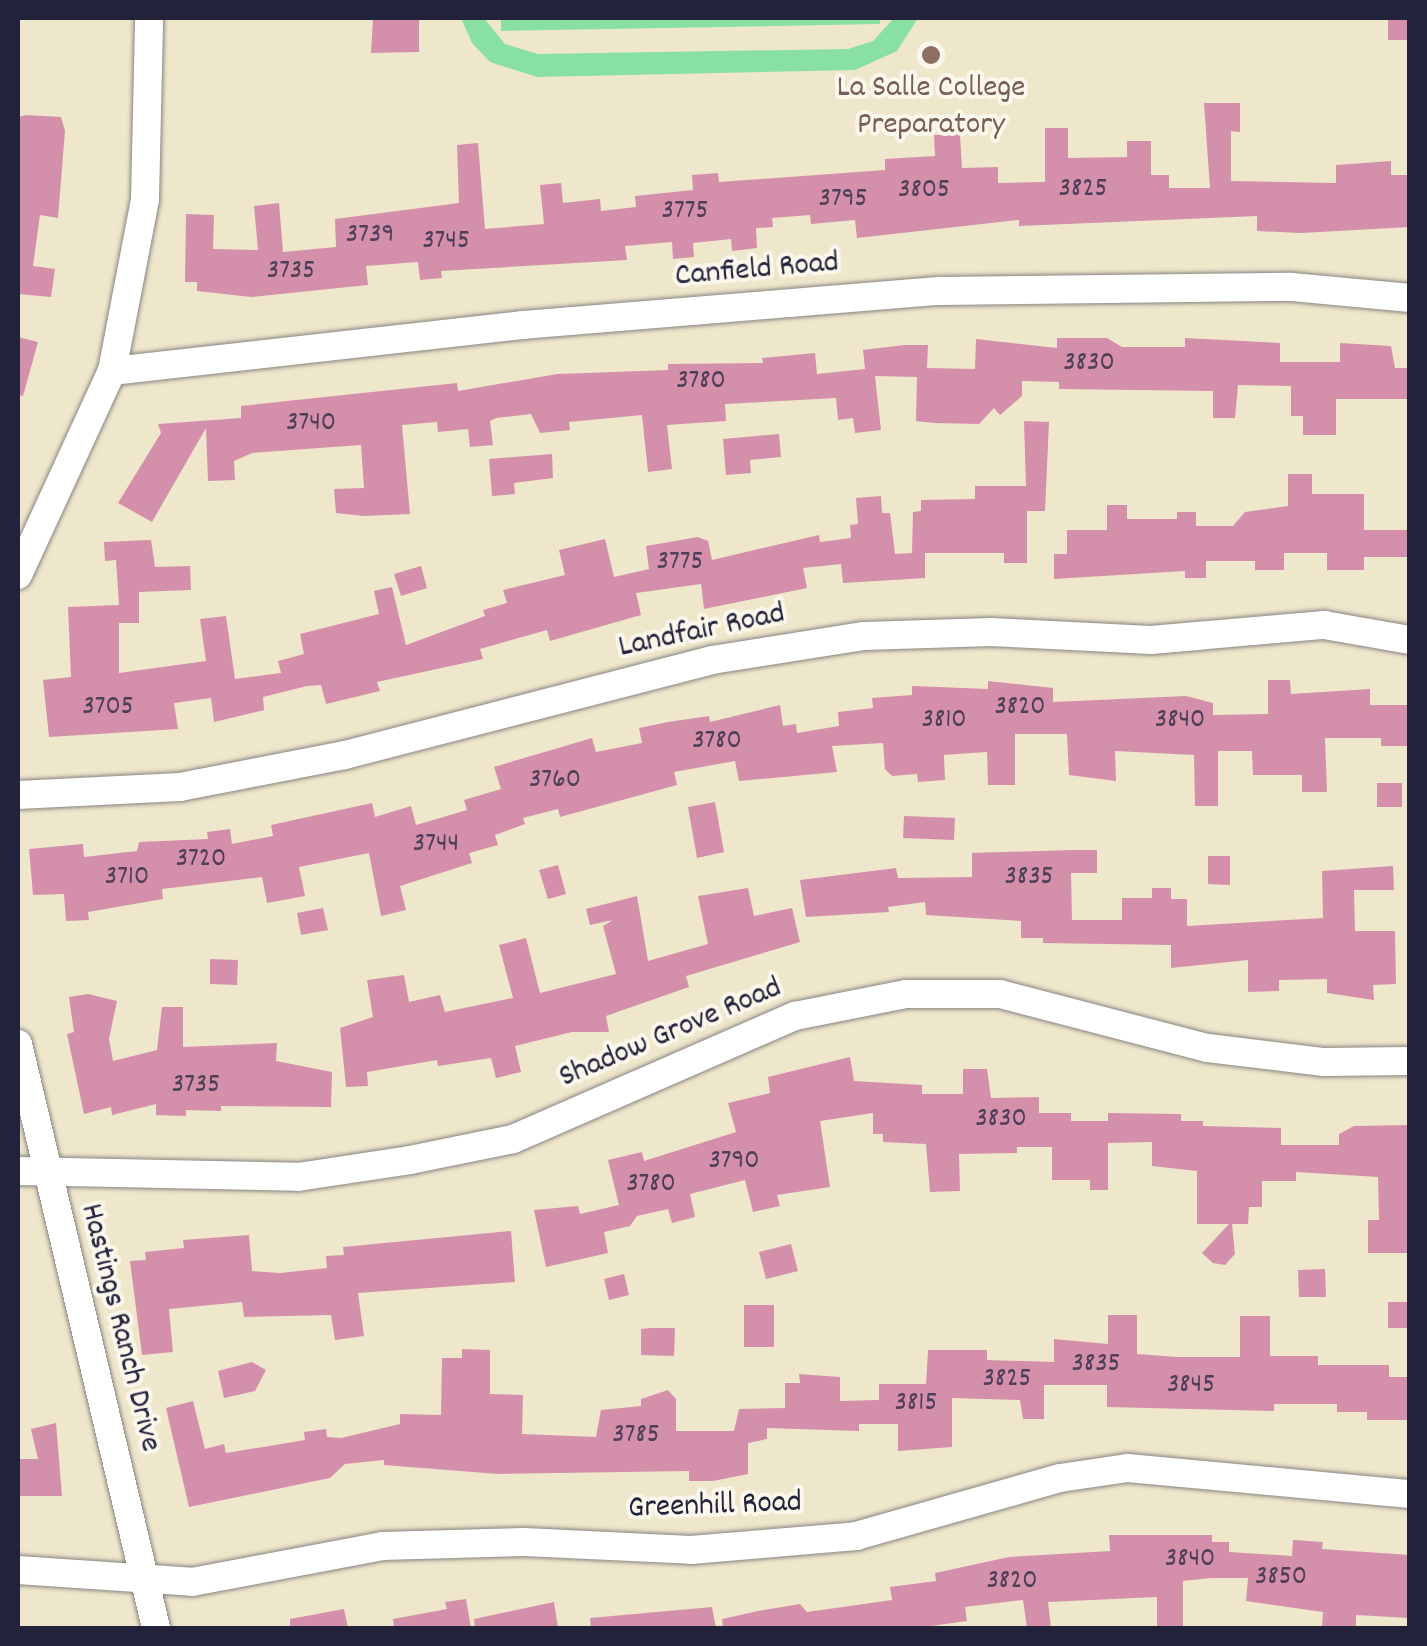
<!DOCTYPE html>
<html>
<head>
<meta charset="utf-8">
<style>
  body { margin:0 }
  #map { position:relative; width:1427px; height:1646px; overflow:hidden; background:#efe7cb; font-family:Dekko,sans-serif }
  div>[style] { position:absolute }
  .green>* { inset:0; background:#88e0a4 }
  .building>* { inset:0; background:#d490aa }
  .roads { filter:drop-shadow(0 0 2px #888483) drop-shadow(0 0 2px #888483) }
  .minor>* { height:28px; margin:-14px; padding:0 14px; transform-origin:14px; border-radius:14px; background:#fff }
  .dots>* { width:28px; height:28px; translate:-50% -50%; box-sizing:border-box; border:5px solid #fbf7ec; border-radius:50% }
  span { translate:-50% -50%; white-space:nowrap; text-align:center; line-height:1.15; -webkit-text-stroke:8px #fbf7ec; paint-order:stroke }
  .number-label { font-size:28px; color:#4e3e57 }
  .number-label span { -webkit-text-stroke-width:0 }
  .education-label { font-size:32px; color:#785e54 }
  .street-label { font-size:32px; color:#22223b }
  .frame { position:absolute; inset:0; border:20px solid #22223b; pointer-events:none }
</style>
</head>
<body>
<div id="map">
  <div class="green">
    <div style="clip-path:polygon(461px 18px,484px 18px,505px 44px,538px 54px,848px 49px,873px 41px,894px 18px,918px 18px,897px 51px,855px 70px,537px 77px,490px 62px,472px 43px)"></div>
    <div style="clip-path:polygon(501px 18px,880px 18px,880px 24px,501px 31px)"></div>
  </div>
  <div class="building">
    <div style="clip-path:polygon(419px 18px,419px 52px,371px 53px,373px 18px)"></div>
    <div style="clip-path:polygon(1388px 18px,1410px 18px,1410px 40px,1388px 40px)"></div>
    <div style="clip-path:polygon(1204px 103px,1240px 103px,1240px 132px,1231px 131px,1231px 181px,1336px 183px,1336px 165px,1391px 161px,1391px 175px,1410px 175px,1410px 227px,1301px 233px,1257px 231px,1257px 216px,1019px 226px,1019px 220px,857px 238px,855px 220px,811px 224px,810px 215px,772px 218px,773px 227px,756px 228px,757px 248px,732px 251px,731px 239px,693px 243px,694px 257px,673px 259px,672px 242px,625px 246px,627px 260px,441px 271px,442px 278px,420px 280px,418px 262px,366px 266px,368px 285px,251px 297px,197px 291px,197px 282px,185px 282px,186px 214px,214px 215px,213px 249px,258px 250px,254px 206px,279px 203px,283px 252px,336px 247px,335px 219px,459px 203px,457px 145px,478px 143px,485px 229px,544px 224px,540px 185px,561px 183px,563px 203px,600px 199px,601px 211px,636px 207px,635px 196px,693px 190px,692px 175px,718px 173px,719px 182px,885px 170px,885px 159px,935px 156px,934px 135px,960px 134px,962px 168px,998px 167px,998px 183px,1045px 182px,1045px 128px,1068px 128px,1068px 158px,1127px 157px,1127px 141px,1151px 141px,1151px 175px,1169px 175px,1169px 188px,1210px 188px)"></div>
    <div style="clip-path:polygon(26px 115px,61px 117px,65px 131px,58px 218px,40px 215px,33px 266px,55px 269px,51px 297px,18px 294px,18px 117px)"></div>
    <div style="clip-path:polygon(18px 337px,38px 342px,23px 396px,18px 395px)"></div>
    <div style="clip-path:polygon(1057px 338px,1107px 338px,1122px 347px,1185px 347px,1185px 338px,1280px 343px,1280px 362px,1340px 362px,1340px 343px,1391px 346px,1395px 368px,1410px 368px,1410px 399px,1336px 399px,1336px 435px,1303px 435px,1303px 416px,1291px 416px,1291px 386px,1238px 385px,1235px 418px,1213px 418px,1213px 391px,1059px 389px,1059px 382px,1022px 381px,1022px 396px,1000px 415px,994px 408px,979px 424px,934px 423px,916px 421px,917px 377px,875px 376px,881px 430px,855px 433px,853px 418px,838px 420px,836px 398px,725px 404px,726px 421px,667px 425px,672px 469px,648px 472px,642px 415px,569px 422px,570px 430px,540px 433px,531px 414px,496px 418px,490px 421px,493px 445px,470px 447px,468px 429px,438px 432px,437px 422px,402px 425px,410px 514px,364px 516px,336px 513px,334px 489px,364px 488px,361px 445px,252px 453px,234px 461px,235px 480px,208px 481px,206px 428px,152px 522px,118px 503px,161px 433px,158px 424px,241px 418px,241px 406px,457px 383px,458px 391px,557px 374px,668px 370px,668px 364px,763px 363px,762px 358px,815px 353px,817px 374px,865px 369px,863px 350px,905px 345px,928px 345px,927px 368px,975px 369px,976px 339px,1057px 348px)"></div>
    <div style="clip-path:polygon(1024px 421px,1049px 422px,1045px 511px,1027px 511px,1027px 563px,1004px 563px,1004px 553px,925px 553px,925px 578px,843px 583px,841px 564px,803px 568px,807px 588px,704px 609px,701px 584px,636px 593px,641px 615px,550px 641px,547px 630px,480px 649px,483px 659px,377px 682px,380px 691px,326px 704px,321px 685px,307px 686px,263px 697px,264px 710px,214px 722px,211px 698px,174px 703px,178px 729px,49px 737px,43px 680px,71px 677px,68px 607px,119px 605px,116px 560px,105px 561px,104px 542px,151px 540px,155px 567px,190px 566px,191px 590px,139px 592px,139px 623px,119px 623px,119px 673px,206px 661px,200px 619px,226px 616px,235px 679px,281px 673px,278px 661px,304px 654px,300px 634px,379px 614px,374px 591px,392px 587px,406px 645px,485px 616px,483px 610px,507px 603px,503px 590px,565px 575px,559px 550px,605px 539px,614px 577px,649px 569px,646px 546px,698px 537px,708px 541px,712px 560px,819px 535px,820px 542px,851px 538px,850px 525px,858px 524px,856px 498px,881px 496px,882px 513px,890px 513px,895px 554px,912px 553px,913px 512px,921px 511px,921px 500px,975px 499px,975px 486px,1026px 486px)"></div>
    <div style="clip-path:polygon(779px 434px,781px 457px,750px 460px,751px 473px,726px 475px,723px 439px)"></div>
    <div style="clip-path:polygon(552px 454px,553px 478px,514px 483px,515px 494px,492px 496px,489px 459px)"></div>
    <div style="clip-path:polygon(1288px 474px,1312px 474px,1312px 494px,1364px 494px,1364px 530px,1410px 530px,1410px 557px,1364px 557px,1364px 570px,1327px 570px,1327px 553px,1284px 553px,1284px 570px,1255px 570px,1255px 561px,1206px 561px,1206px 578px,1185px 578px,1185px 571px,1054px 579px,1054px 554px,1067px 554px,1067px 530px,1107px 530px,1107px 505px,1127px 505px,1127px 519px,1177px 519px,1177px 512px,1196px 512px,1196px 526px,1233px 526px,1245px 512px,1288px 506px)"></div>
    <div style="clip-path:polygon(421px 566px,427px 588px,401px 596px,394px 574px)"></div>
    <div style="clip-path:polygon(1268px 680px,1290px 680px,1291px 694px,1370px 689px,1370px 705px,1410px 705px,1409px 746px,1381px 746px,1381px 738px,1325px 738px,1327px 792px,1302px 792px,1302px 775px,1253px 775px,1252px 751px,1218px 751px,1218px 806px,1195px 806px,1194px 755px,1115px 751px,1116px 781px,1069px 775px,1067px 734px,1015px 734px,1015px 785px,988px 785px,987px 752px,944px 755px,945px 780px,918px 782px,917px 774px,892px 776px,885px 769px,883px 743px,832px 746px,837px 772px,739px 781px,735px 761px,674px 772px,677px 785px,560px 817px,558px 809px,523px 818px,525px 824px,495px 835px,498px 845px,469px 853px,472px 863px,400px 886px,406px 910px,381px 916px,369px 853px,299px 867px,305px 896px,267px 903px,262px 877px,162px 889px,163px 899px,88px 912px,89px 920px,66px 921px,64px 894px,33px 895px,29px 849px,83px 844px,84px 857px,137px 851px,139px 842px,208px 839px,207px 832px,230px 829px,232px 844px,273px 836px,271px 825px,372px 803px,375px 817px,411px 806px,416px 825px,467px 810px,464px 800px,501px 789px,494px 767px,592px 738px,596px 752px,642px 743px,639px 728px,668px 722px,709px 716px,710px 722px,780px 705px,783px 726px,796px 724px,797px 733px,839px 726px,838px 712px,873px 708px,872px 698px,912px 695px,912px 686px,988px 689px,988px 681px,1053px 688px,1053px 702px,1186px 696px,1213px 703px,1213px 715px,1268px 714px)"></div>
    <div style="clip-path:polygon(1377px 783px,1402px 783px,1402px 807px,1377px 807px)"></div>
    <div style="clip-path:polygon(715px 802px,724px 852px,697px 858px,688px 807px)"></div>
    <div style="clip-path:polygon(904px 816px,955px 818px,954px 840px,903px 838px)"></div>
    <div style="clip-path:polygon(1072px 850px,1097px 850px,1097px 873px,1071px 873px,1072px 920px,1122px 920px,1122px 898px,1152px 898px,1152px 888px,1171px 888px,1171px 899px,1187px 899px,1187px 926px,1323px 918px,1322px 871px,1393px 866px,1394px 890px,1354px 890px,1355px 931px,1395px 931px,1396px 984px,1373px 985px,1374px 1000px,1327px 993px,1327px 979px,1279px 980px,1279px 991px,1248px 992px,1248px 960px,1171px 968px,1171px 945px,1043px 943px,1043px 938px,1021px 938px,1021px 921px,926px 915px,925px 902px,888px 907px,889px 912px,806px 917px,800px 880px,896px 868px,898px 878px,972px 877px,972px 853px)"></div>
    <div style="clip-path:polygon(1208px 856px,1230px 856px,1230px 885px,1208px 884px)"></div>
    <div style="clip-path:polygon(558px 865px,566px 894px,548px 899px,539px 870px)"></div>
    <div style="clip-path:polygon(748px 888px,754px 916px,792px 908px,800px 942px,686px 976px,689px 987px,606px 1016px,609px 1032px,572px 1032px,515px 1046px,521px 1072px,496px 1078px,491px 1058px,438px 1066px,437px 1060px,367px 1072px,368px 1086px,346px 1087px,340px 1028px,373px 1017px,367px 980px,404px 975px,409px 1002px,440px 995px,445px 1012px,513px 998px,499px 945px,526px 938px,540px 993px,616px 974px,603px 926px,613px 920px,590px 925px,586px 909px,637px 896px,648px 961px,708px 944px,698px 896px)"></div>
    <div style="clip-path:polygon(323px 908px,328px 930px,301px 935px,297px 913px)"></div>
    <div style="clip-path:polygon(210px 959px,238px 960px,237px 985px,210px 984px)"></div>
    <div style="clip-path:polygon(88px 994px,117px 1001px,109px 1039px,113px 1061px,157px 1050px,162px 1007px,183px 1007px,183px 1047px,277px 1043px,276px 1061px,332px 1072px,331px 1107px,221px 1106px,221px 1111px,186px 1110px,186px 1116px,156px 1115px,156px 1104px,112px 1115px,111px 1107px,84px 1114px,67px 1034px,74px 1032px,69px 997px)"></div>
    <div style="clip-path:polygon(850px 1057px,854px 1081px,922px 1085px,922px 1094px,963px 1094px,963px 1069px,987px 1069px,991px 1098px,1039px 1097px,1039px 1113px,1071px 1113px,1071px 1121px,1108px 1121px,1108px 1113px,1181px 1114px,1181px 1121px,1203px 1121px,1203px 1126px,1281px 1128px,1281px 1145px,1339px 1145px,1339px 1134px,1354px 1126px,1410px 1125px,1410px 1253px,1368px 1253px,1368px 1220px,1379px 1220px,1378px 1177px,1296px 1172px,1296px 1181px,1262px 1181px,1262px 1207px,1249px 1207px,1248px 1224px,1232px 1224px,1235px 1254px,1225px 1265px,1213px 1263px,1202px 1253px,1229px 1224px,1197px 1224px,1197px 1171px,1152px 1166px,1152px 1142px,1108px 1143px,1108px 1190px,1090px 1190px,1090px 1180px,1052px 1180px,1052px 1147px,1017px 1147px,1017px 1153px,959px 1154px,960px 1191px,930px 1192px,926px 1144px,883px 1142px,883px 1134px,873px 1134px,873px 1113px,820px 1121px,830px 1187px,777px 1195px,780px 1206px,753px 1212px,745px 1180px,690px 1194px,695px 1217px,672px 1223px,668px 1209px,637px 1216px,630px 1226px,604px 1232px,608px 1253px,546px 1267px,534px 1210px,578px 1206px,580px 1214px,619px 1205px,608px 1160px,642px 1152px,644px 1161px,736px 1132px,728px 1103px,770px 1093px,768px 1077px)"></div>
    <div style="clip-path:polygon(511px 1231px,515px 1282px,358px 1293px,364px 1336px,335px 1340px,331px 1315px,244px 1317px,242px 1302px,169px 1309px,173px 1352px,142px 1355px,130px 1261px,146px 1260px,145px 1252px,184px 1248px,183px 1240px,249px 1235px,252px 1271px,280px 1273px,327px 1268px,326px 1256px,344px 1255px,343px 1247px)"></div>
    <div style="clip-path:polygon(791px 1244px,798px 1271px,766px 1279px,759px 1252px)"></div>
    <div style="clip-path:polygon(1325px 1269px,1326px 1297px,1299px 1297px,1298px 1270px)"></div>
    <div style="clip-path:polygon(624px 1274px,629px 1295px,609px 1300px,604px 1279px)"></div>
    <div style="clip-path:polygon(1388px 1302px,1410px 1302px,1410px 1328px,1388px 1328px)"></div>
    <div style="clip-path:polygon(744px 1305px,774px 1305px,774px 1347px,744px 1347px)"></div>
    <div style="clip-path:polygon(1108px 1315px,1137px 1315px,1137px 1354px,1177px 1357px,1240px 1357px,1240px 1316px,1270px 1316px,1270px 1356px,1318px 1356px,1318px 1365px,1389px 1365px,1389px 1377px,1410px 1377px,1410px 1420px,1367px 1420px,1367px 1412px,1337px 1412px,1337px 1404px,1274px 1404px,1274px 1411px,1107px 1407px,1107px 1385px,1044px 1385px,1044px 1419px,1023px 1419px,1020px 1400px,952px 1398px,952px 1447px,898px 1451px,898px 1424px,859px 1424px,859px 1431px,767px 1428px,767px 1439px,748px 1443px,748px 1474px,713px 1481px,689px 1481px,689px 1471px,498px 1474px,384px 1465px,384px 1460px,345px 1464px,330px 1478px,189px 1507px,166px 1408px,193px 1401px,205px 1449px,224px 1444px,226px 1453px,305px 1440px,304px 1432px,326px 1429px,327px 1437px,341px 1438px,400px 1424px,400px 1414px,441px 1415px,442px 1358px,462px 1358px,462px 1349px,490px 1350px,490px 1394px,523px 1395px,522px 1434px,596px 1437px,601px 1410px,641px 1406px,641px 1399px,668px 1390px,676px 1399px,676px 1431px,734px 1431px,739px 1409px,785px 1408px,785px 1383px,800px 1383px,799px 1374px,840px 1377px,840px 1401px,879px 1400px,879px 1384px,926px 1384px,928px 1350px,987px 1350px,987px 1360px,1054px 1362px,1054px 1339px,1108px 1344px)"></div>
    <div style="clip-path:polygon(650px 1328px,675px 1328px,674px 1356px,641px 1355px,641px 1329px)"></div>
    <div style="clip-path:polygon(252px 1362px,266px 1370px,255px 1391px,224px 1398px,218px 1371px)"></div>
    <div style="clip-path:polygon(56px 1423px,62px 1496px,18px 1496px,18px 1459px,38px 1459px,31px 1429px)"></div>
    <div style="clip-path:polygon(1109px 1535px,1212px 1535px,1212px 1542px,1229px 1542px,1229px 1552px,1292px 1556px,1293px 1540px,1323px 1542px,1322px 1549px,1410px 1555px,1409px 1618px,1356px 1615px,1356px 1628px,1322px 1628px,1323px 1612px,1246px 1601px,1248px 1578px,1211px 1578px,1183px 1581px,1183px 1628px,1157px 1628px,1157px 1597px,1048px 1602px,1051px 1628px,1027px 1628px,1023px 1600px,965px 1607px,967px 1621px,917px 1628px,723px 1628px,722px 1619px,758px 1611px,800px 1604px,807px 1612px,892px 1600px,890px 1587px,936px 1581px,935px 1573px,1009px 1557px,1110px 1551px)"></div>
    <div style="clip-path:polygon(466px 1599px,471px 1628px,394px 1628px,393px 1619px,447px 1609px,445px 1602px)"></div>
    <div style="clip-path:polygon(554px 1602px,558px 1628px,475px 1628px,474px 1619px)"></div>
    <div style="clip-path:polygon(712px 1607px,716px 1628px,591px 1628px,590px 1618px)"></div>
    <div style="clip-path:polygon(344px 1609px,348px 1628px,290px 1628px,290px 1619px)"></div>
  </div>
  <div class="roads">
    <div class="minor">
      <div style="left:112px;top:371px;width:414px;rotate:-6.4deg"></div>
      <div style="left:523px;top:325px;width:418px;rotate:-4.7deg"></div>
      <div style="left:940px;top:291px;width:352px;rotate:-0.7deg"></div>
      <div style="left:1292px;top:287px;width:119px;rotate:5.3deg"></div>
      <div style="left:18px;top:575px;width:225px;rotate:-65.3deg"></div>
      <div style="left:112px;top:371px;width:174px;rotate:-79.1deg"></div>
      <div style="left:145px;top:200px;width:182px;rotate:-88.7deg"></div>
      <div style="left:18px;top:795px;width:162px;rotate:-2.8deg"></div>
      <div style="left:180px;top:787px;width:168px;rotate:-11deg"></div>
      <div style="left:345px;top:755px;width:379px;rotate:-14.5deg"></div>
      <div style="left:712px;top:660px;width:154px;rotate:-9deg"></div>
      <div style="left:864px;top:636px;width:127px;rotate:-1.8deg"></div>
      <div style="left:991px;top:632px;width:160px;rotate:2.9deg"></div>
      <div style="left:1151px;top:640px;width:174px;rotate:-5deg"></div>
      <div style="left:1324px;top:625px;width:87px;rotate:9.9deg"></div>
      <div style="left:18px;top:1044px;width:600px;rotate:76.7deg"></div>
      <div style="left:18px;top:1171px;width:280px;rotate:1.2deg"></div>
      <div style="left:298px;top:1177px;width:113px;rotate:-8.6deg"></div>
      <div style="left:410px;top:1160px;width:105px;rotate:-11.5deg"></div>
      <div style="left:513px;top:1139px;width:308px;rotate:-23.6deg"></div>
      <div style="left:795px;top:1016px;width:113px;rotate:-11.2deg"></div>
      <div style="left:906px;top:994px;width:94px"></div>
      <div style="left:1000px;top:994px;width:215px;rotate:14.6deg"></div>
      <div style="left:1208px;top:1048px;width:117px;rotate:6.9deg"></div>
      <div style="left:1324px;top:1062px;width:86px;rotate:-0.7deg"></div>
      <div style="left:18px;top:1570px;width:174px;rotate:3.9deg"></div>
      <div style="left:192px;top:1582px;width:193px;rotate:-10.7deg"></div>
      <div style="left:382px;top:1546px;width:142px;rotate:-1.6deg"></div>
      <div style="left:524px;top:1542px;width:167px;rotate:2.7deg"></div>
      <div style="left:691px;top:1550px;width:166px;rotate:-4.8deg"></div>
      <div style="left:856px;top:1536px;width:212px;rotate:-15.9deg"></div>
      <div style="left:1060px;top:1478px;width:69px;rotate:-8.4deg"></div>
      <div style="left:1128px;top:1468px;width:283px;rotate:5.3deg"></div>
    </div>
  </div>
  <div class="dots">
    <div style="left:931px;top:55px;background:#8d6e63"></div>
  </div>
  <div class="number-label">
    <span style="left:1083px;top:190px">3825</span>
    <span style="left:924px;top:191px">3805</span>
    <span style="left:843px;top:200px">3795</span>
    <span style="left:685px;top:212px">3775</span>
    <span style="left:370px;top:236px">3739</span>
    <span style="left:446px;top:242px">3745</span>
    <span style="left:291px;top:272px">3735</span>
    <span style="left:1089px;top:364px">3830</span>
    <span style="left:701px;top:382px">3780</span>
    <span style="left:311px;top:424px">3740</span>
    <span style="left:680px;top:563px">3775</span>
    <span style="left:108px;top:708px">3705</span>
    <span style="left:1020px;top:708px">3820</span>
    <span style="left:944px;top:721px">3810</span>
    <span style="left:1180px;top:721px">3840</span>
    <span style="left:717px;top:742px">3780</span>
    <span style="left:555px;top:781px">3760</span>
    <span style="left:436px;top:845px">3744</span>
    <span style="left:201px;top:860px">3720</span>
    <span style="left:127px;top:878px">3710</span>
    <span style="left:1029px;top:878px">3835</span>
    <span style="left:196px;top:1086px">3735</span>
    <span style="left:1001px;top:1120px">3830</span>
    <span style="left:734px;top:1162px">3790</span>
    <span style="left:651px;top:1185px">3780</span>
    <span style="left:1096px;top:1365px">3835</span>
    <span style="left:1007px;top:1380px">3825</span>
    <span style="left:1191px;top:1386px">3845</span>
    <span style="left:916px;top:1404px">3815</span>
    <span style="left:636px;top:1436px">3785</span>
    <span style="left:1190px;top:1560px">3840</span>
    <span style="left:1281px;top:1578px">3850</span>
    <span style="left:1012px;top:1582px">3820</span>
  </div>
  <div class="education-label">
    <span style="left:931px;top:108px">La Salle College<br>Preparatory</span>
  </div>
  <div class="street-label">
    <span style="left:757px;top:271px;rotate:-5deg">Canfield Road</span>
    <span style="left:702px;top:632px;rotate:-12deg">Landfair Road</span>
    <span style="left:671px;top:1034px;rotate:-23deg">Shadow Grove Road</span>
    <span style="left:119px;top:1328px;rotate:76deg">Hastings Ranch Drive</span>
    <span style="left:715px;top:1507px;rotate:-2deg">Greenhill Road</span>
  </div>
  <div class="frame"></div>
</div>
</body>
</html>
